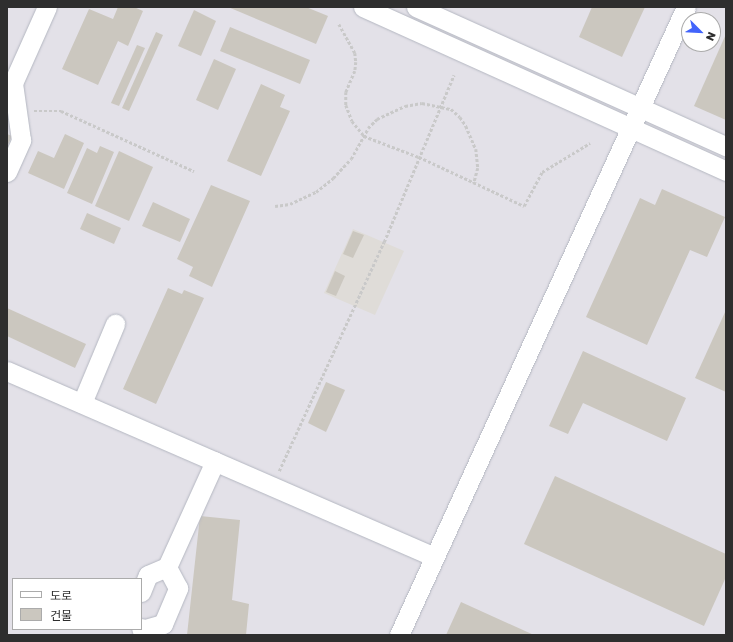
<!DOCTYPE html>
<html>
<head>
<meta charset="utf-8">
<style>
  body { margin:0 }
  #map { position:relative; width:733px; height:642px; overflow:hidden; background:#efe9e1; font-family:"Golos Text","Noto Sans KR",sans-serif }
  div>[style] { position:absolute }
  .industrial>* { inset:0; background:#e3e1e8 }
  .plaza>* { inset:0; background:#dfdcd8 }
  .building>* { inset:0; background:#cbc7bf }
  .path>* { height:2.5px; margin-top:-1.25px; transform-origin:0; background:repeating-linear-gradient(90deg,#c9c9c9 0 3px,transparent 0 5px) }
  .roads { filter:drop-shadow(0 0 1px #b4b7c1) drop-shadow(0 0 1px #b4b7c1) }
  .minor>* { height:19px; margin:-9.5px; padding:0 9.5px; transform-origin:9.5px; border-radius:9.5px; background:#fff }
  span { translate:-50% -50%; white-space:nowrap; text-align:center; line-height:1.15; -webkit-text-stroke:4px #fff; paint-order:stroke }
  .frame { position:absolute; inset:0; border:8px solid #2e2e2e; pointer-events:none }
  .legend { position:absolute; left:12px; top:578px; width:130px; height:52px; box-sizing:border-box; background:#fff; border:1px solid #ababab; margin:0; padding:5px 7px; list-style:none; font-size:12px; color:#2e2e2e }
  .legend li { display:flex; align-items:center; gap:8px; height:20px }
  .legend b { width:20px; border:1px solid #ababab }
  .north { position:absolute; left:681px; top:12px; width:40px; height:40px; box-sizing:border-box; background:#fff; border:1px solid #ababab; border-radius:50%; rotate:114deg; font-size:11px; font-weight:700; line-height:16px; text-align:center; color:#2e2e2e }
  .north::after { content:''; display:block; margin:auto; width:14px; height:18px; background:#4264fb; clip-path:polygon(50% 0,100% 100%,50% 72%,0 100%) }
</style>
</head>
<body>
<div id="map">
  <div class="industrial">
    <div style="clip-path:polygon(evenodd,7px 7px,726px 7px,726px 635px,7px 635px,7px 7px,689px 20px,713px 20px,713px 44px,689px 44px,689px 20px,7px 7px,13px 579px,141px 579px,141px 629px,13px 629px,13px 579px)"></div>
  </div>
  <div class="plaza">
    <div style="clip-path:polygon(353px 229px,404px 251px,375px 315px,324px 293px)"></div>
  </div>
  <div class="building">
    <div style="clip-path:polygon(118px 7px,134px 7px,143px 11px,128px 46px,118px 41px,98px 85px,62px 69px,89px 9px,113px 19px)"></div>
    <div style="clip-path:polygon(228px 7px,306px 7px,328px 16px,316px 44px)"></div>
    <div style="clip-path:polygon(592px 7px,645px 7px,622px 57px,579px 37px)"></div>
    <div style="clip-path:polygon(194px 10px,216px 21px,201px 56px,178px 46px)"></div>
    <div style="clip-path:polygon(230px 27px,310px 60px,300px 84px,220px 51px)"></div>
    <div style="clip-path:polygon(156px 32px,163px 35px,129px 111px,122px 108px)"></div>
    <div style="clip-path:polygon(726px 34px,726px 120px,694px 106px)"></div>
    <div style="clip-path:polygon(137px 45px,145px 48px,119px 106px,111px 103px)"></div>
    <div style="clip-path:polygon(214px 59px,236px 69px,218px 110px,196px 100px)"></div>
    <div style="clip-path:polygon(261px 84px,285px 95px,280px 107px,290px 111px,261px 176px,227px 161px)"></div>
    <div style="clip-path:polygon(7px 134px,12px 136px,7px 147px)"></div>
    <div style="clip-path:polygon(65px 134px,84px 143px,64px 189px,28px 173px,38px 151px,54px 158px)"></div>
    <div style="clip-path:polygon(100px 146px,114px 152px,92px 204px,67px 193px,87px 148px,97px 153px)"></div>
    <div style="clip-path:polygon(119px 151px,153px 167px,129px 221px,95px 206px)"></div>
    <div style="clip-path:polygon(211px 185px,250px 201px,212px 287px,189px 276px,193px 267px,177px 259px)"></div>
    <div style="clip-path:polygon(662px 189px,725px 217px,707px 257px,690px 250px,647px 345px,586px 317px,640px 198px,655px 205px)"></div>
    <div style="clip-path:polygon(153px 202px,190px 219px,180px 242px,142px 226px)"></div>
    <div style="clip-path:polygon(87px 213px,121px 228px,114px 244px,80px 229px)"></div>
    <div style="clip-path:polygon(353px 231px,364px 235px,353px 258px,343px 254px)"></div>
    <div style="clip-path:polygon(335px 271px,345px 276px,336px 296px,326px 292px)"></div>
    <div style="clip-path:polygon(168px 288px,182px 294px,184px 290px,204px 298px,156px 404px,123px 389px)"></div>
    <div style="clip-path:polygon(7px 308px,86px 344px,75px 368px,7px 336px)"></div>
    <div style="clip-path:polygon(726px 310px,726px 392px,695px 378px)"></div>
    <div style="clip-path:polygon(583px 351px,686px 398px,667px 441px,583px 403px,568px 434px,549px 426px)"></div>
    <div style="clip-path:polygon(326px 382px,345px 390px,326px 432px,308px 423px)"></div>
    <div style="clip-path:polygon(555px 476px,726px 554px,726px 577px,704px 626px,524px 544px)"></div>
    <div style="clip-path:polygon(200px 516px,240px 520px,232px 600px,249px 604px,246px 635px,187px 635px)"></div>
    <div style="clip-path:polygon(461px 602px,534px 635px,446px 635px)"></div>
  </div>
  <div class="path">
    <div style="left:339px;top:24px;width:33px;rotate:61deg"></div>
    <div style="left:355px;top:53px;width:9px;rotate:84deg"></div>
    <div style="left:356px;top:62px;width:9px;rotate:96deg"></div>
    <div style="left:355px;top:71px;width:23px;rotate:113deg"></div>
    <div style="left:346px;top:92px;width:13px;rotate:90deg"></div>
    <div style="left:346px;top:105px;width:17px;rotate:69deg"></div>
    <div style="left:352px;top:121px;width:19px;rotate:51deg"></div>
    <div style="left:364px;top:136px;width:59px;rotate:20.9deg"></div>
    <div style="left:419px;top:157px;width:116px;rotate:25deg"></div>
    <div style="left:524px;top:206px;width:38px;rotate:-62deg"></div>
    <div style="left:542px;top:172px;width:56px;rotate:-31.1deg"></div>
    <div style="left:34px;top:111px;width:27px"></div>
    <div style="left:61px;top:111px;width:146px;rotate:24.3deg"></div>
    <div style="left:275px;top:206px;width:15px;rotate:-8deg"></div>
    <div style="left:290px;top:204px;width:29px;rotate:-25deg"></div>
    <div style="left:316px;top:192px;width:22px;rotate:-39deg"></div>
    <div style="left:333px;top:178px;width:26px;rotate:-47deg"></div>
    <div style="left:351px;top:159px;width:35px;rotate:-61deg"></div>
    <div style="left:368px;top:128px;width:13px;rotate:-45deg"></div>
    <div style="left:377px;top:119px;width:31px;rotate:-25deg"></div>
    <div style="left:405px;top:106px;width:17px;rotate:-10deg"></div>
    <div style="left:422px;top:103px;width:30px;rotate:12deg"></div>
    <div style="left:451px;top:109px;width:12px;rotate:42deg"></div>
    <div style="left:460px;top:117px;width:11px;rotate:56deg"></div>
    <div style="left:466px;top:126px;width:25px;rotate:67deg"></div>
    <div style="left:476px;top:149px;width:19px;rotate:84deg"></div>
    <div style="left:478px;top:168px;width:16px;rotate:105deg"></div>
    <div style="left:279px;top:471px;width:252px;rotate:-65.4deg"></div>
    <div style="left:384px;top:242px;width:181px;rotate:-67.3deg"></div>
  </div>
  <div class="roads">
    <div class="minor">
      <div style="left:363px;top:7px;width:398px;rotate:24.3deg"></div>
      <div style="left:416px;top:7px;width:340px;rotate:24.2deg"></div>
      <div style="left:7px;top:172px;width:35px;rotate:-66deg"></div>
      <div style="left:21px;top:140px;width:58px;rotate:-98deg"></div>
      <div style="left:13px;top:83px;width:83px;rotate:-65.9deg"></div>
      <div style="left:7px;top:371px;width:466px;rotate:23.5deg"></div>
      <div style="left:82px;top:403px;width:86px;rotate:-67.3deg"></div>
      <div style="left:141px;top:592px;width:18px;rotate:-68deg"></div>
      <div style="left:148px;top:575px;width:21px;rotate:-23deg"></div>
      <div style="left:167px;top:567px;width:116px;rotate:-65.6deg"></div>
      <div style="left:141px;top:628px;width:2px;rotate:63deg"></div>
      <div style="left:142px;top:630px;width:22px;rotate:-16deg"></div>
      <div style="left:163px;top:624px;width:39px;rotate:-67deg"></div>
      <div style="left:178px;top:588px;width:24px;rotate:-118deg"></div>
      <div style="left:399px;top:635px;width:690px;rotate:-65.44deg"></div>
    </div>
  </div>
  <div class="frame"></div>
  <ul class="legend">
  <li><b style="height:5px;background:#fff"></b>도로</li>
  <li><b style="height:11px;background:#cbc7bf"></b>건물</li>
  </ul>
  <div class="north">N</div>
</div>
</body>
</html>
